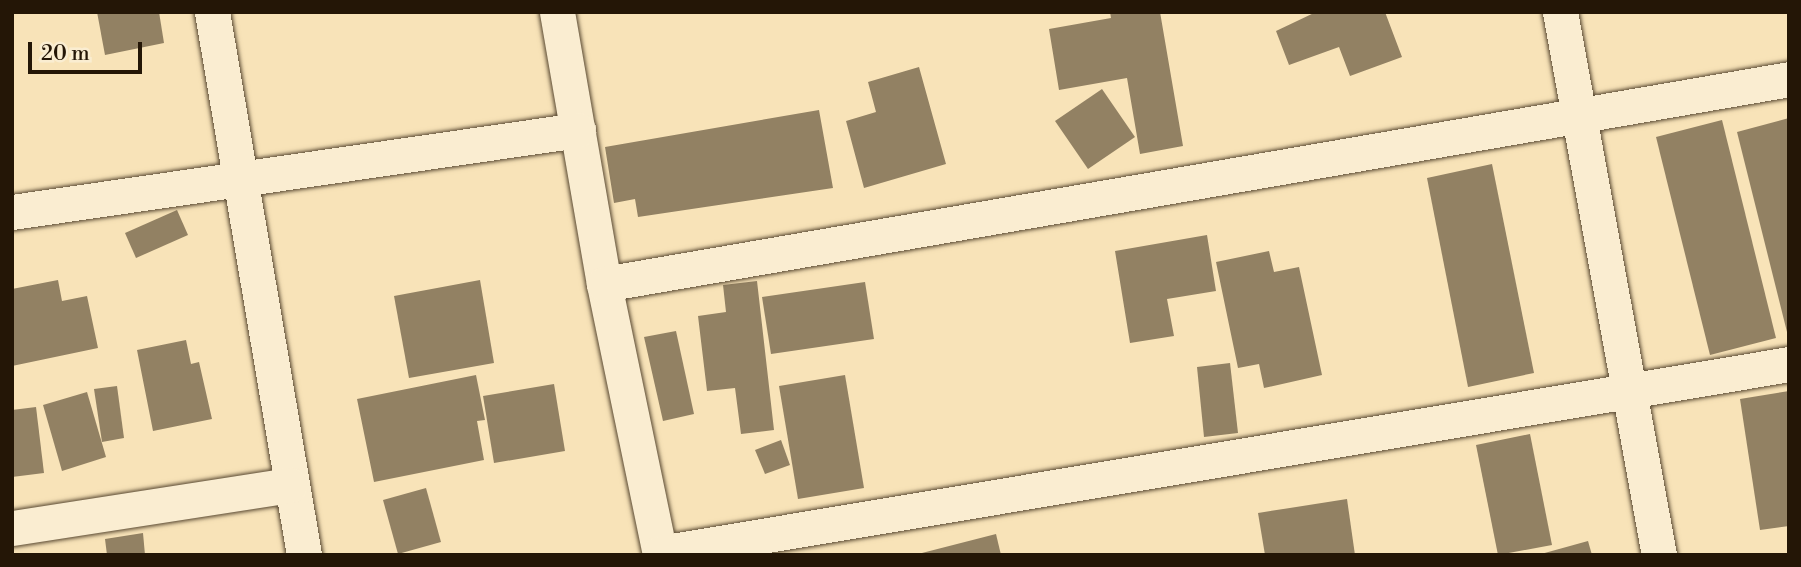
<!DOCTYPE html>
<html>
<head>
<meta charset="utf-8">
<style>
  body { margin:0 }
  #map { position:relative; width:1801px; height:567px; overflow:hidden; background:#f8e3b8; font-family:"Libre Bodoni",serif }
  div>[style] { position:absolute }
  .building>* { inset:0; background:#928163 }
  .roads { filter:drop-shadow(0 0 2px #594932) drop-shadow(0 0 2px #594932) }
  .street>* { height:35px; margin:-17.5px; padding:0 17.5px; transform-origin:17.5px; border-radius:17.5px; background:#faedd1 }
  span { translate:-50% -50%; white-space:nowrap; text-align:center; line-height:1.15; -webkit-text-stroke:5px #faedd1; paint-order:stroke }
  .frame { position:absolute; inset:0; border:14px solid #241606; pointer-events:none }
  .scale { position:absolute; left:28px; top:42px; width:114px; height:32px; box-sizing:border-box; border:4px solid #241606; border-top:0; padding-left:9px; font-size:21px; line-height:24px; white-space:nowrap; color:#241606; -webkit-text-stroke:5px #faedd1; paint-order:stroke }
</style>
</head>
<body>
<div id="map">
  <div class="building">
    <div style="clip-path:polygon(97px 12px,159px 12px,164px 43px,105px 55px)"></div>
    <div style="clip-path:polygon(1110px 12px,1160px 12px,1183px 146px,1140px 154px,1127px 78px,1059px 90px,1049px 29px,1111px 18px)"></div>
    <div style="clip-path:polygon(1316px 12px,1385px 12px,1402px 57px,1350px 76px,1339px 47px,1289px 65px,1276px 31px)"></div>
    <div style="clip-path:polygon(919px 67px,946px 164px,864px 188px,846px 121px,876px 112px,868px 82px)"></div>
    <div style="clip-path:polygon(1102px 89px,1135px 137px,1088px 169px,1055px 121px)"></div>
    <div style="clip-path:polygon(819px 110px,833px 188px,638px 217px,635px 199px,614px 203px,605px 147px)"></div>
    <div style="clip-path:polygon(1789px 118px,1789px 336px,1788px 336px,1737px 132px)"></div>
    <div style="clip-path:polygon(1722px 120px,1776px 338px,1710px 355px,1656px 137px)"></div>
    <div style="clip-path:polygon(1492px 164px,1534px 373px,1468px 387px,1427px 178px)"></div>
    <div style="clip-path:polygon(177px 210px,188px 235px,136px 258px,125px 233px)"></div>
    <div style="clip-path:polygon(1207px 235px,1216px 291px,1167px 299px,1174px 336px,1130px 343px,1115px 251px)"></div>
    <div style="clip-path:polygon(1269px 251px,1274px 272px,1299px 267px,1322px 375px,1264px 388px,1259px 364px,1238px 368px,1216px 262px)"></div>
    <div style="clip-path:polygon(58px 280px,62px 301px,87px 296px,98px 348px,12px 366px,12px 289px)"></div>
    <div style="clip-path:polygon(480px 280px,494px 363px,409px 378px,394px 296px)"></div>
    <div style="clip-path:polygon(757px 281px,774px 430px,741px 434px,735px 388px,707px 391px,698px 316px,726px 312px,723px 285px)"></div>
    <div style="clip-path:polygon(865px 282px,874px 339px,771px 354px,762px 297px)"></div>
    <div style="clip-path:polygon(676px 331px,694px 414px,663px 421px,644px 337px)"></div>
    <div style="clip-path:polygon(186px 340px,191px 364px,199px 362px,212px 419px,153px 431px,137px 350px)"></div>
    <div style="clip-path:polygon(1230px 363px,1238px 433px,1204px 437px,1197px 367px)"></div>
    <div style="clip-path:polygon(476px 375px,485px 420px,477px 421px,484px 460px,374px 482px,357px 399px)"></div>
    <div style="clip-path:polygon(845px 375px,864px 488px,798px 499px,779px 386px)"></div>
    <div style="clip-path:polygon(554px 384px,565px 451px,494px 463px,483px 396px)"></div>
    <div style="clip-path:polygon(117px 386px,124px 438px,102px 442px,94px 389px)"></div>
    <div style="clip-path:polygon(1789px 391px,1789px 526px,1760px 530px,1740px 399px)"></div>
    <div style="clip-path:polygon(87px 392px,106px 457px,62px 471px,43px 405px)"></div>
    <div style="clip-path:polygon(36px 407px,44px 473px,12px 477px,12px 410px)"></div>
    <div style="clip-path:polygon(1530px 434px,1552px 545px,1498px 555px,1476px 445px)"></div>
    <div style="clip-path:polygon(781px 440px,790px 465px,765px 474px,755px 450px)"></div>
    <div style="clip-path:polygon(426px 488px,441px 542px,398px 554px,383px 500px)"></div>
    <div style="clip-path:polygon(1347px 499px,1355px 555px,1265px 555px,1258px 513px)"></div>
    <div style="clip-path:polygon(143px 533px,145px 555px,107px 555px,105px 539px)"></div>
    <div style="clip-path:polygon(996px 534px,1001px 555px,918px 555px,918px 554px)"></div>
    <div style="clip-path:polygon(1588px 541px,1592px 555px,1541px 555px,1541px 554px)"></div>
  </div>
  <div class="roads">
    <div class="street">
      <div style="left:212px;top:12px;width:551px;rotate:80.38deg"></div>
      <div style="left:557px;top:12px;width:276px;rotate:80.2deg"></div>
      <div style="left:604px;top:284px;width:277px;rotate:78.3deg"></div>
      <div style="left:1560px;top:12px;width:552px;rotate:79.67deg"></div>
      <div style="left:12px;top:212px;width:572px;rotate:-8.24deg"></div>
      <div style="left:604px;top:284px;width:1203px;rotate:-9.81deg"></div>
      <div style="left:12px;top:528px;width:281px;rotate:-8.8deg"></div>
      <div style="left:660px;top:553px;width:1145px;rotate:-9.5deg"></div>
    </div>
  </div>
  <div class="frame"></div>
  <div class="scale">20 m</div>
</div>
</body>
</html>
